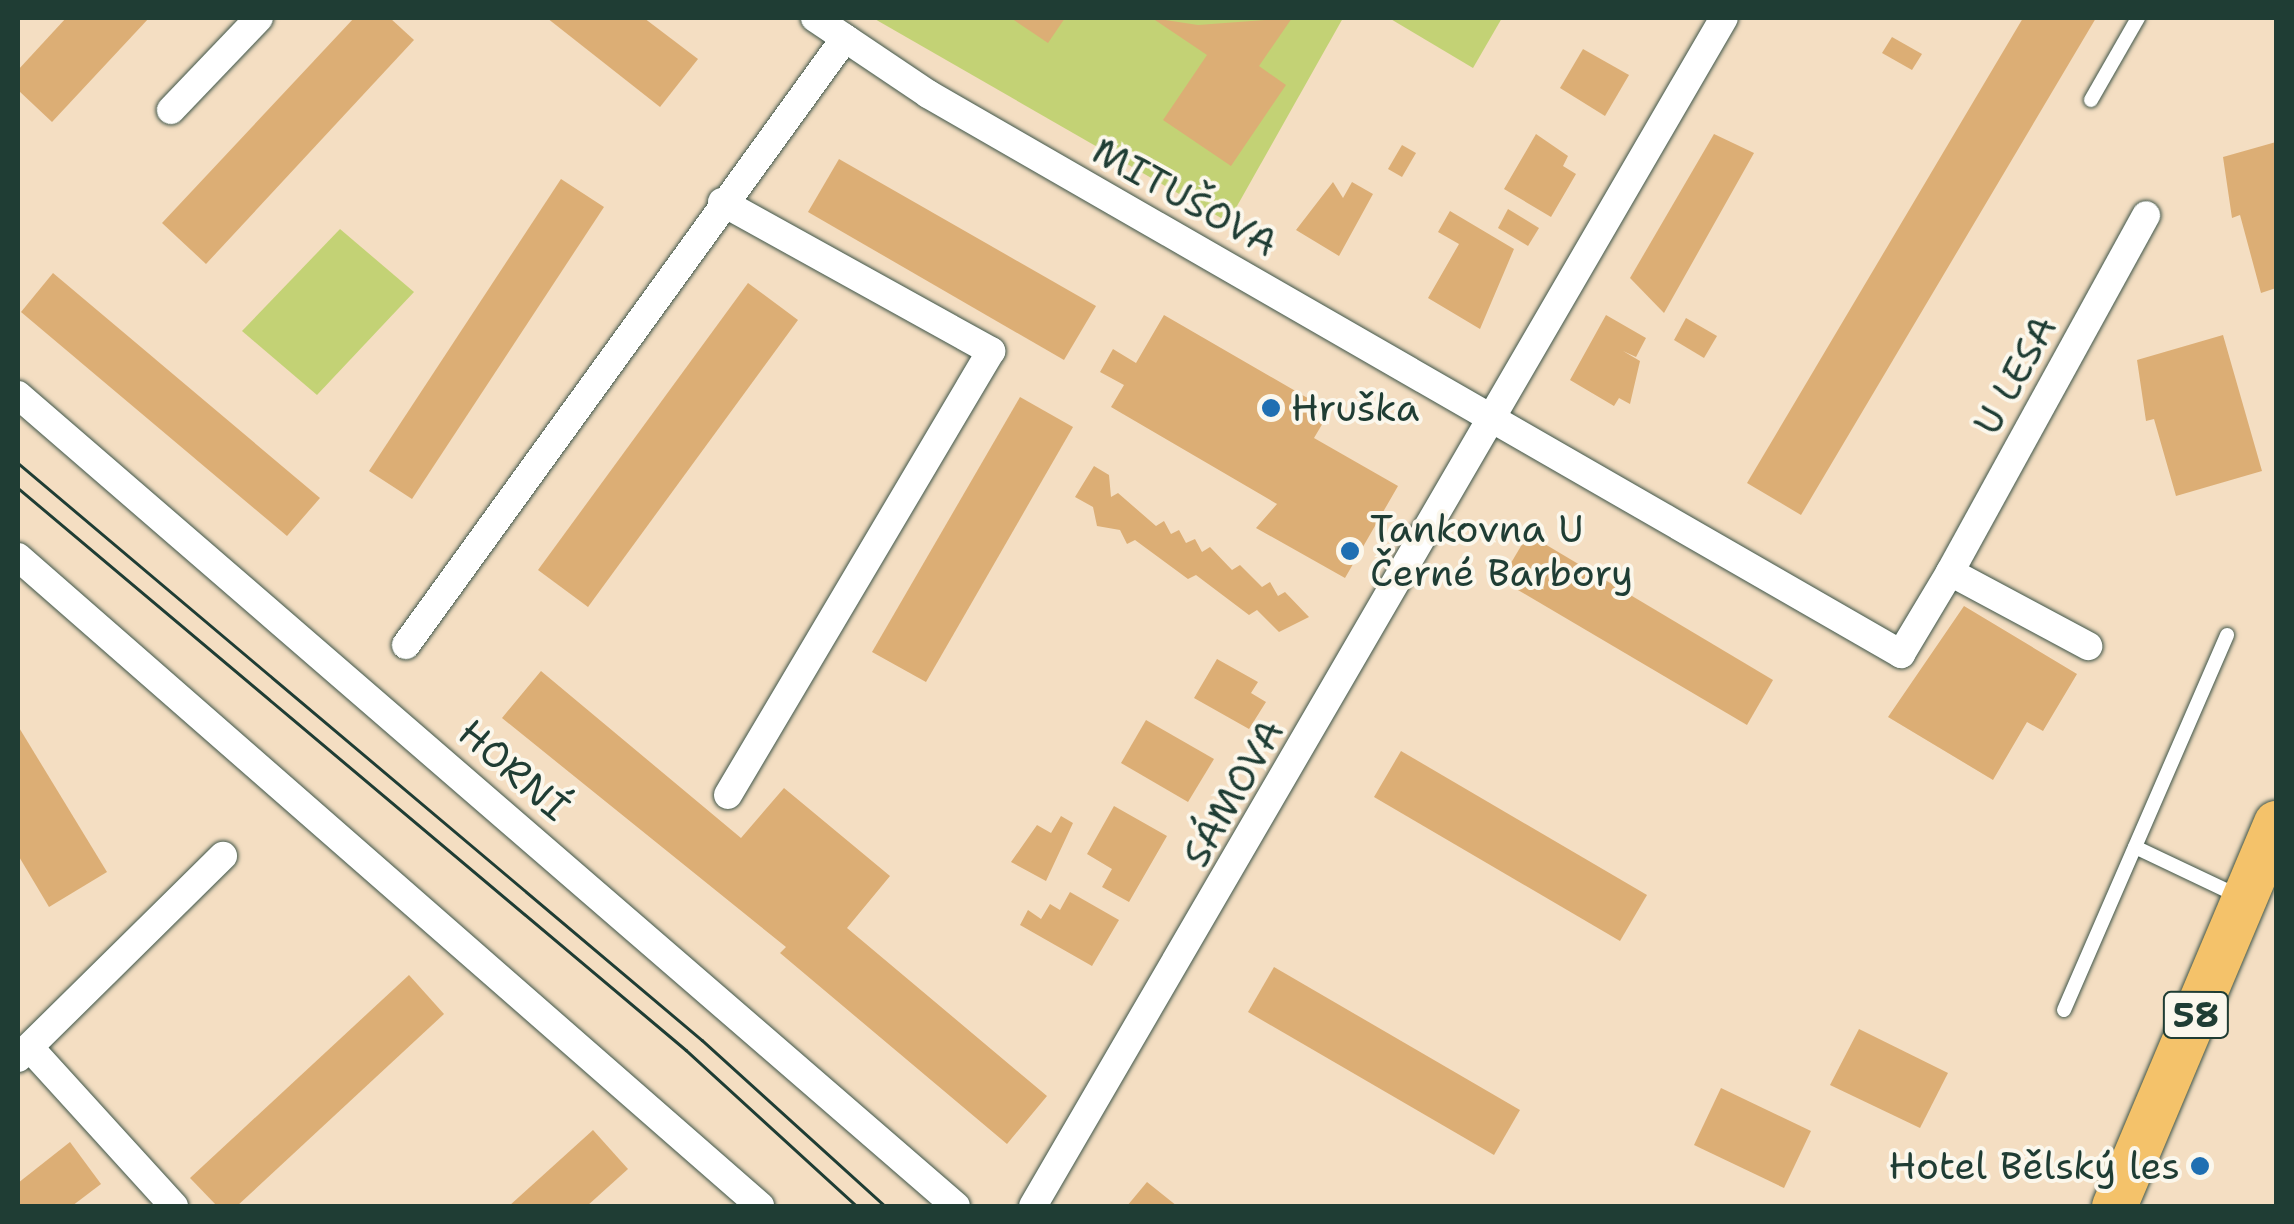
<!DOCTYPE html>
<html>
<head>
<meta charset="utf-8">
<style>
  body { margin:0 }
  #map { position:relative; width:2294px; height:1224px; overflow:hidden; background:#f4dec2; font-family:"Shantell Sans",sans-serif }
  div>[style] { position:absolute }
  .green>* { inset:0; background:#c3d275 }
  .building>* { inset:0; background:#dcae75 }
  .roads { filter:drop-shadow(0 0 2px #3f5549) drop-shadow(0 0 2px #3f5549) }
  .lane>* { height:14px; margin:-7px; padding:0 7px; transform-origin:7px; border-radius:7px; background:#fff }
  .street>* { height:28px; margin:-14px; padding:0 14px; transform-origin:14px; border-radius:14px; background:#fff }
  .primary>* { height:45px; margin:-22.5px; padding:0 22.5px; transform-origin:22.5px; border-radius:22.5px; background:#f4c26a }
  .tram>* { height:2.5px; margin:-1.25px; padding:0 1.25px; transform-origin:1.25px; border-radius:1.25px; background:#1f3d34 }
  .dots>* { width:28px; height:28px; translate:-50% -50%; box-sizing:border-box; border:5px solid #fbf7ec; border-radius:50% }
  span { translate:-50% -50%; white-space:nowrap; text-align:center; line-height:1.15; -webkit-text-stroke:8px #fbf7ec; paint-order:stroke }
  .shield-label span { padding:2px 8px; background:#fbf7ec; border:2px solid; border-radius:8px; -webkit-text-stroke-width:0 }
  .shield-label { font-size:35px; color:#1f3d34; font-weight:700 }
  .street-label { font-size:38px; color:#1f3d34 }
  .poi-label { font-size:38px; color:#1f3d34 }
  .left { translate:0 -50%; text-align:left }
  .right { translate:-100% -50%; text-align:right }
  .frame { position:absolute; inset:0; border:20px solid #1f3d34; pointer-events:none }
</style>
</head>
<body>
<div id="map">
  <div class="green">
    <div style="clip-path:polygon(873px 18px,1343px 18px,1228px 222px)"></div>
    <div style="clip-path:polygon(1389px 18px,1502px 18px,1473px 68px)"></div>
    <div style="clip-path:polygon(340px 229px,414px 292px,317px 395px,242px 331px)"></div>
  </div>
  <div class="building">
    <div style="clip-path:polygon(66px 18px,149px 18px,52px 122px,18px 90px,18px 70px)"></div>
    <div style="clip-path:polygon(354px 18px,390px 18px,414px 40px,206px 264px,162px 223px)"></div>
    <div style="clip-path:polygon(547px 18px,644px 18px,698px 59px,660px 107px)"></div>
    <div style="clip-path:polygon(1011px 18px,1065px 18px,1048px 43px)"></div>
    <div style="clip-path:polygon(1152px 18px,1198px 25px,1292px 18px,1259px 66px,1286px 85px,1231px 166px,1163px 120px,1207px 55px)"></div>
    <div style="clip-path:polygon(2023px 18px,2096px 18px,1801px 515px,1747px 483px)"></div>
    <div style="clip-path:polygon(1892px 37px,1922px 54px,1912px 70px,1882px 53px)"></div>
    <div style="clip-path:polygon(1583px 49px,1629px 75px,1605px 116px,1560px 88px)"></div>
    <div style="clip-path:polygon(1536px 134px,1568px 156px,1563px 166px,1576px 174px,1551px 217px,1504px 189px)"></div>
    <div style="clip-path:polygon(1714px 134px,1754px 153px,1664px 313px,1630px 278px)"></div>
    <div style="clip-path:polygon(2276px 142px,2276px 288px,2261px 293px,2240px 215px,2232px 218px,2223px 157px)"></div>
    <div style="clip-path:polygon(1402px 145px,1416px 153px,1402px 177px,1388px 169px)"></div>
    <div style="clip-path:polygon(839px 159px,1096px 306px,1064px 360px,808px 212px)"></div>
    <div style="clip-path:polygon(561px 179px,604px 207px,412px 499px,369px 471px)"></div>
    <div style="clip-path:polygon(1333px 182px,1343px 198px,1352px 182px,1373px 194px,1339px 256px,1296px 230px)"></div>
    <div style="clip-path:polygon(1508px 209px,1539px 228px,1528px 246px,1498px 228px)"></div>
    <div style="clip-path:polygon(1450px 211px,1514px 249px,1480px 329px,1428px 298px,1459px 244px,1438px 232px)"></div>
    <div style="clip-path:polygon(53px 273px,320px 498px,287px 536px,21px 312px)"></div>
    <div style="clip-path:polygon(748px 283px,798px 320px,588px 607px,538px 570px)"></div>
    <div style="clip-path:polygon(1164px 315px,1330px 411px,1314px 438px,1398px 486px,1345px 578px,1256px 528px,1277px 504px,1111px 407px,1124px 385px,1100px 372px,1113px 349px,1136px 363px)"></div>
    <div style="clip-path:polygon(1606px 315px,1646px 338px,1636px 357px,1623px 351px,1640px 361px,1630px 404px,1619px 398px,1614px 406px,1570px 380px)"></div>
    <div style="clip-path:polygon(1686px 318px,1717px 336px,1704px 358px,1674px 340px)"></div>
    <div style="clip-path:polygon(2223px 335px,2262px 471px,2176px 496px,2154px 419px,2146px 421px,2137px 360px)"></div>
    <div style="clip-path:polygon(1020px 397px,1073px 427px,926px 682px,872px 652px)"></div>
    <div style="clip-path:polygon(1094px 466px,1109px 475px,1111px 497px,1118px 493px,1156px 526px,1164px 521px,1171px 534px,1179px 530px,1186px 543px,1195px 539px,1202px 552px,1210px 547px,1232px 570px,1240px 565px,1262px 587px,1270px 582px,1278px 596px,1285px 592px,1309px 617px,1279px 632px,1257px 610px,1249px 615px,1196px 575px,1188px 579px,1135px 540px,1127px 544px,1120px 530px,1097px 526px,1093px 507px,1075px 497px)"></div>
    <div style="clip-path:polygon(1528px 534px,1773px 680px,1747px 725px,1501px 580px)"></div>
    <div style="clip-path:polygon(1964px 606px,2077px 674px,2043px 731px,2027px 722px,1993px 780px,1888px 717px)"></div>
    <div style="clip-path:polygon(1217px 659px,1258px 682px,1251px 693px,1266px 702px,1249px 729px,1194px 698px)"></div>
    <div style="clip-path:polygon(541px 671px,741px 838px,784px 788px,890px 876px,847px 928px,1047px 1096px,1007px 1144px,780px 953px,786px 947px,502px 718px)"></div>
    <div style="clip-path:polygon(1146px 720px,1214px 759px,1188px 802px,1121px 763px)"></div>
    <div style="clip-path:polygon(18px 726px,107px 872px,49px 907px,18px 855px)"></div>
    <div style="clip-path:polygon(1401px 751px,1647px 895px,1620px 941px,1374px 797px)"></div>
    <div style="clip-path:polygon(1114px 806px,1167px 836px,1129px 902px,1102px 887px,1112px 869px,1087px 854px)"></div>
    <div style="clip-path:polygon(1061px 816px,1073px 823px,1046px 881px,1011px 862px,1037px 825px,1051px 833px)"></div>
    <div style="clip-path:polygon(1070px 892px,1119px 920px,1092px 966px,1020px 925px,1028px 910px,1041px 919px,1050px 904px,1060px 910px)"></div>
    <div style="clip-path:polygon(1274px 967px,1520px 1110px,1494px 1155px,1248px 1012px)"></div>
    <div style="clip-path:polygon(409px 975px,444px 1014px,237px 1206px,217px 1206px,190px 1178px)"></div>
    <div style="clip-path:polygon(1859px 1029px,1948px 1073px,1920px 1128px,1830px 1085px)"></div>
    <div style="clip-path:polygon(1721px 1088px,1811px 1131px,1784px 1188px,1694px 1145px)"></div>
    <div style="clip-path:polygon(593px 1130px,628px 1169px,587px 1206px,509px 1206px)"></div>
    <div style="clip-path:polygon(70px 1142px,101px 1184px,72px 1206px,18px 1206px,18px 1183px)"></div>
    <div style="clip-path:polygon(1147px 1182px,1177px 1206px,1127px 1206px)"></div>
  </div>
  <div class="roads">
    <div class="lane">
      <div style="left:2091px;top:100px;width:95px;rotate:-60.2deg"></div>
      <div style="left:2135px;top:847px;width:114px;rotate:25.4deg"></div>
      <div style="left:2064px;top:1010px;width:409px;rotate:-66.5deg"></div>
    </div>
    <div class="street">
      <div style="left:815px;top:18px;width:136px;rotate:33.9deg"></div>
      <div style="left:928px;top:94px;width:1123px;rotate:29.92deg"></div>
      <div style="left:1901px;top:654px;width:96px;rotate:-59.1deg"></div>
      <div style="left:1950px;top:572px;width:157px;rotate:28.2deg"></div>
      <div style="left:171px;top:110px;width:127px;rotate:-46.3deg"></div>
      <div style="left:722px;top:202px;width:308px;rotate:29deg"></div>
      <div style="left:991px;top:351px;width:516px;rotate:120.64deg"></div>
      <div style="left:18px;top:395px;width:1240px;rotate:40.85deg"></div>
      <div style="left:18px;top:557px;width:986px;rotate:41.17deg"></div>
      <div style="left:1950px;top:572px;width:407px;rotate:-61.2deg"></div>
      <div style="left:406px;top:645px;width:749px;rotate:-54.12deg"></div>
      <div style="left:30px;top:1048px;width:214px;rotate:47.7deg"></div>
      <div style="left:18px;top:1058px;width:288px;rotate:-44.6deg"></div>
      <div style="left:1033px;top:1206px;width:1374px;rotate:-59.82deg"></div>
    </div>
    <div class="primary">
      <div style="left:2114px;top:1206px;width:416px;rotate:-67.1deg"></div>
    </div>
  </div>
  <div class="tram">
    <div style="left:18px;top:463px;width:895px;rotate:40.15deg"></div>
    <div style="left:702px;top:1040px;width:247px;rotate:42.2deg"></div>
    <div style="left:18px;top:488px;width:873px;rotate:40.07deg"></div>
    <div style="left:686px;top:1050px;width:231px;rotate:42.4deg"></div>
  </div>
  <div class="dots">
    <div style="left:1271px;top:408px;background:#1f6fb2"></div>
    <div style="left:1350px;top:551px;background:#1f6fb2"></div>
    <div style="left:2200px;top:1166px;background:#1f6fb2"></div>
  </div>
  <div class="shield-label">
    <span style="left:2196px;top:1015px">58</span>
  </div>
  <div class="street-label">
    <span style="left:1185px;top:197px;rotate:29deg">MITUŠOVA</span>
    <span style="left:2015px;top:375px;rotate:-61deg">U LESA</span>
    <span style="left:514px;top:770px;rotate:41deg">HORNÍ</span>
    <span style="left:1233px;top:793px;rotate:-60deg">SÁMOVA</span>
  </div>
  <div class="poi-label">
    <span class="left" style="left:1291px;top:408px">Hruška</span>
    <span class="left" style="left:1370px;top:551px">Tankovna U<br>Černé Barbory</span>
    <span class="right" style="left:2180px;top:1166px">Hotel Bělský les</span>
  </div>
  <div class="frame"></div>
</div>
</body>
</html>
